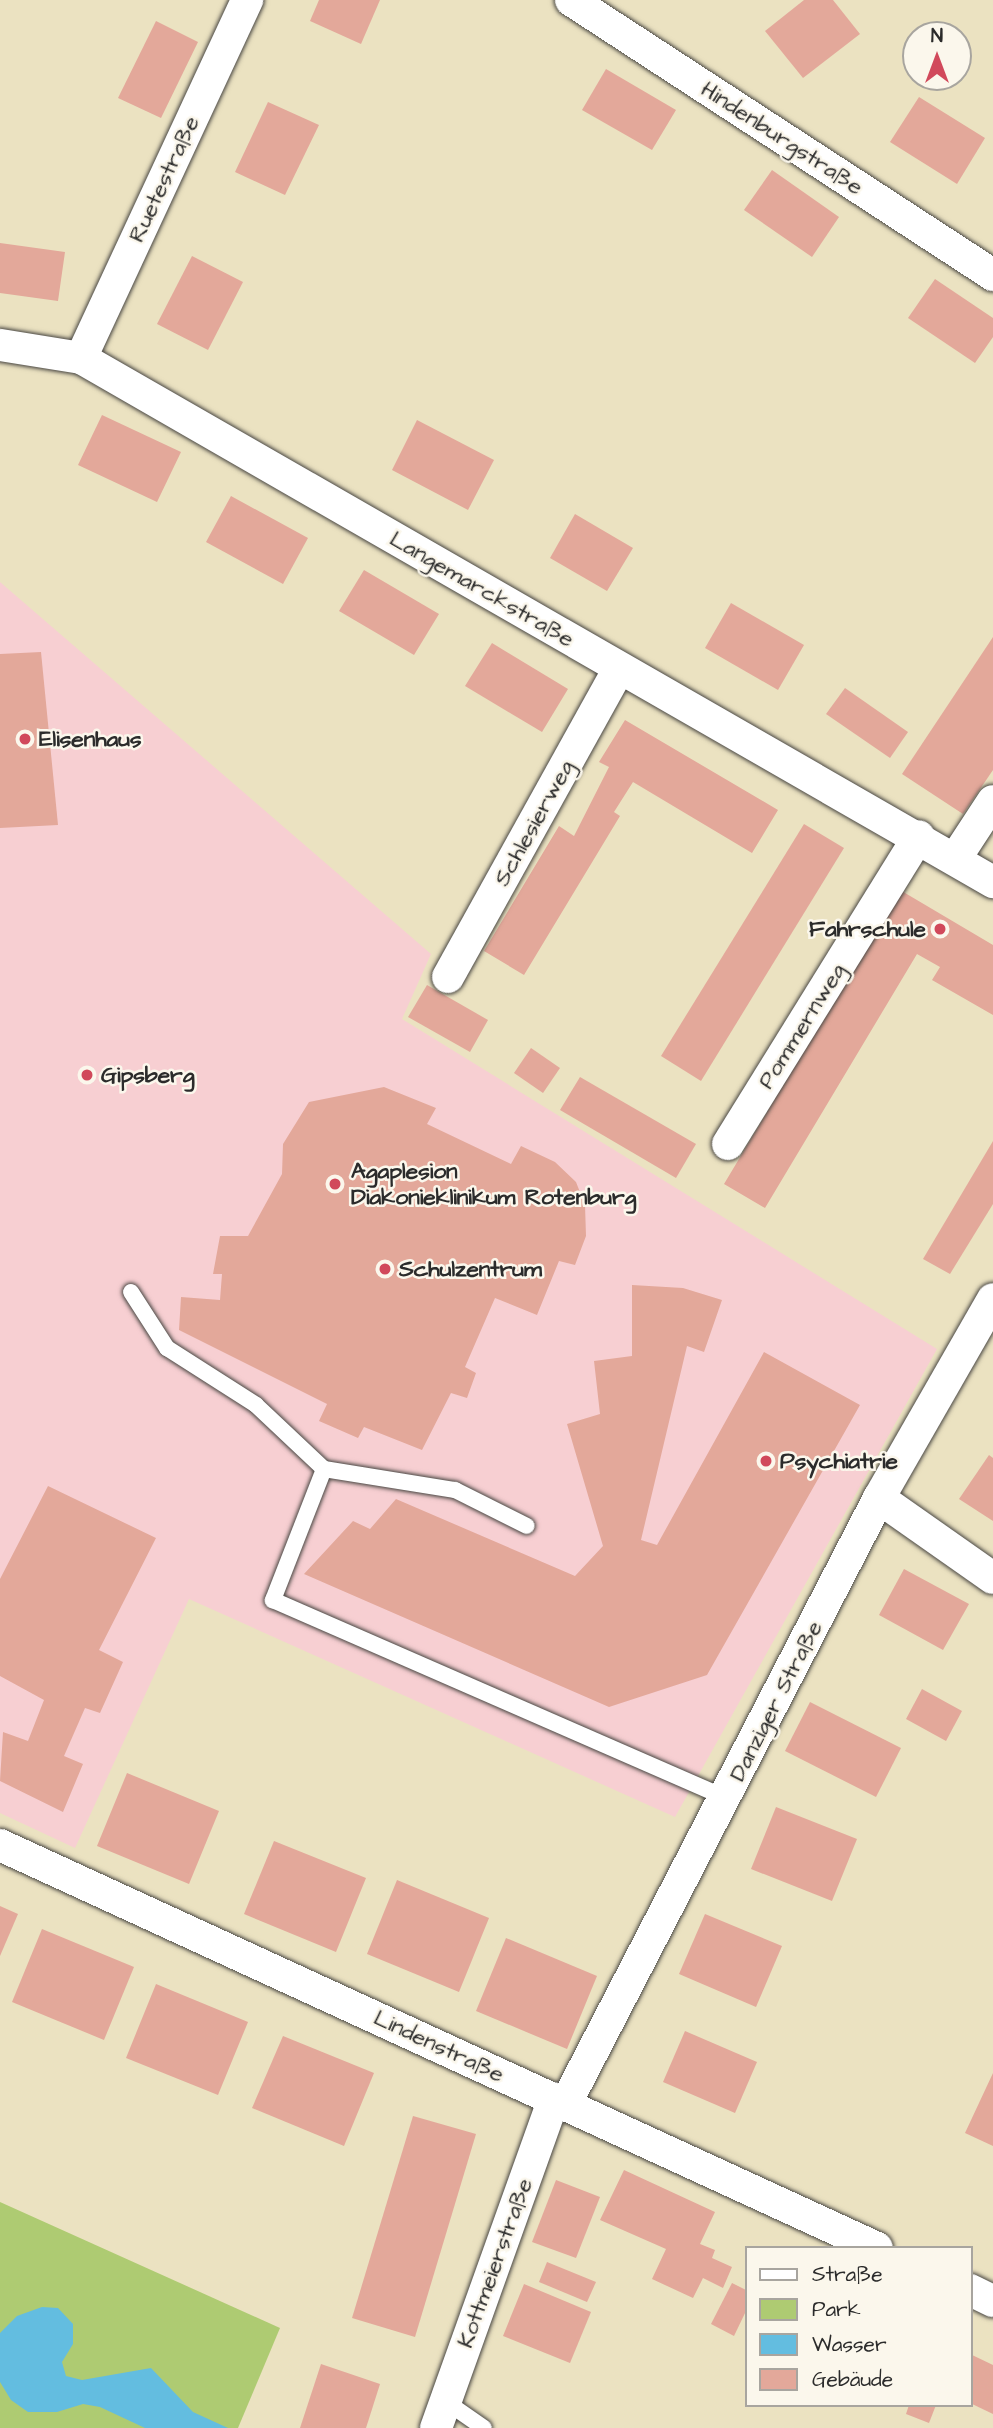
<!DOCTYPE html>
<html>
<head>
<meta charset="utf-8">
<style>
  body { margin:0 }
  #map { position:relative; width:993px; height:2428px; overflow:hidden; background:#ebe2c1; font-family:"Architects Daughter",sans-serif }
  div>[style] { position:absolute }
  .built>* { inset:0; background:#f7cfd2 }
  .green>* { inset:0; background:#aecb72 }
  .water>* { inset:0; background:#63bde0 }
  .building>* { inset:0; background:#e3a89a }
  .roads { filter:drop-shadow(0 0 2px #484642) drop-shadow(0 0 2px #484642) }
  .lane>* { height:16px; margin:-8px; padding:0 8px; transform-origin:8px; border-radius:8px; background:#fff }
  .street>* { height:32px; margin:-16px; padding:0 16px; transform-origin:16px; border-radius:16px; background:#fff }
  .dots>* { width:19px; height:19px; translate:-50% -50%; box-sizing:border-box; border:4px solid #fbf7ec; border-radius:50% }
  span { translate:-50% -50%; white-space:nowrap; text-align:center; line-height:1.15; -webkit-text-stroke:5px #fbf7ec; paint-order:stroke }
  .street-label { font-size:23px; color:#2b2b2b }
  .poi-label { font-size:23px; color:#2b2b2b; font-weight:700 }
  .left { translate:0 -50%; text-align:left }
  .right { translate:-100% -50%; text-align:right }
  .legend { position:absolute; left:745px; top:2246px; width:228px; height:161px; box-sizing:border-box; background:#fbf7ec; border:2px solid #a8a59f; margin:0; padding:9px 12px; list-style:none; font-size:21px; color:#2b2b2b }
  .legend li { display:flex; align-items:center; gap:14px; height:35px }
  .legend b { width:35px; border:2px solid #a8a59f }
  .north { position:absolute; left:902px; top:21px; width:70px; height:70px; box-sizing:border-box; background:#fbf7ec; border:2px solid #a8a59f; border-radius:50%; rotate:0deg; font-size:19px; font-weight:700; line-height:28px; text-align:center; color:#2b2b2b }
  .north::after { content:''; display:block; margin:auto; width:24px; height:32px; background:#d1495b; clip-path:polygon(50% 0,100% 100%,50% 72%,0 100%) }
</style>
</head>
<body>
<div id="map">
  <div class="built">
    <div style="clip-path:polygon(0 582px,431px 954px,402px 1019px,937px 1349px,675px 1817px,189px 1599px,75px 1848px,0 1813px)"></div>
  </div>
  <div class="green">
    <div style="clip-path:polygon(0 2202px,280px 2328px,238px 2428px,0 2428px)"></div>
  </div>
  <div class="water">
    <div style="clip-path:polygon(42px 2307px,58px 2308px,73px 2324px,73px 2344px,62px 2362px,66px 2376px,82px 2380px,151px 2368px,193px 2412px,228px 2428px,145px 2428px,100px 2407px,83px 2404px,57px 2412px,28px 2412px,11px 2400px,0 2382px,0 2333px,17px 2316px)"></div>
  </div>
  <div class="building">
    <div style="clip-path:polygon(319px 0,380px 0,361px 44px,310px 21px)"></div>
    <div style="clip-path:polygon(804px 0,833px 0,860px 34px,803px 78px,765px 31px)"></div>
    <div style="clip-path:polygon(156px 21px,198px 42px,161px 118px,118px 98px)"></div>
    <div style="clip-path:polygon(606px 69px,676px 110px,652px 150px,582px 110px)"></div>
    <div style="clip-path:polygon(919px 97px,985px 138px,957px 184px,890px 142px)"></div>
    <div style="clip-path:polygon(268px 102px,319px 125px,285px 195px,235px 172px)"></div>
    <div style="clip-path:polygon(772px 170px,839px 217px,812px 257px,744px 210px)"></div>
    <div style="clip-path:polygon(0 243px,65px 252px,58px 301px,0 293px)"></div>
    <div style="clip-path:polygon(192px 256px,243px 282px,208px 350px,157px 324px)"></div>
    <div style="clip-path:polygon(935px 279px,993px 318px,993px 337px,975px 363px,908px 318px)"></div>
    <div style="clip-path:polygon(102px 415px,181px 452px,157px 502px,78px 465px)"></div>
    <div style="clip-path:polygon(417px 420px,494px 460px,468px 510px,392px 470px)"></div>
    <div style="clip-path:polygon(231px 496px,308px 538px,283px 584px,206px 542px)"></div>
    <div style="clip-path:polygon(575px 514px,633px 548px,607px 591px,550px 558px)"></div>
    <div style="clip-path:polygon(364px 570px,439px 614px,414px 655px,339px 611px)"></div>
    <div style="clip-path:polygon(731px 603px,804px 645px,778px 690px,705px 648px)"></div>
    <div style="clip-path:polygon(993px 637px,993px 770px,963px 814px,902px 774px)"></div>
    <div style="clip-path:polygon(492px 643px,568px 689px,542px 732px,465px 686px)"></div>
    <div style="clip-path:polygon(41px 652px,58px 825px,0 828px,0 654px)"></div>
    <div style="clip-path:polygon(845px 688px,908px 732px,890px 758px,826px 714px)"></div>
    <div style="clip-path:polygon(625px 720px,778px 810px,752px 853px,633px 782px,614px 812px,620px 816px,524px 975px,484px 951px,559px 826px,574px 836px,609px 767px,599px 762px)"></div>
    <div style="clip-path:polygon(804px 824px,844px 848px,701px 1081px,661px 1056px)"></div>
    <div style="clip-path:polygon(900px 890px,993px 945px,993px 1015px,932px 980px,940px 967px,917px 954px,765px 1208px,724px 1184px)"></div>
    <div style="clip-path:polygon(427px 985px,488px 1020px,470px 1052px,408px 1017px)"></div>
    <div style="clip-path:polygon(531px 1048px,560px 1068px,543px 1093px,514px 1073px)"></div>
    <div style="clip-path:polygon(580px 1077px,696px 1144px,676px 1178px,560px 1110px)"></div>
    <div style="clip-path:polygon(384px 1087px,436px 1108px,427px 1124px,511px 1164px,521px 1146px,555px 1162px,576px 1182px,585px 1205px,586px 1236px,575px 1265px,559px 1261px,537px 1315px,495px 1298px,465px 1367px,476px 1373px,467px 1398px,451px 1393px,422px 1450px,364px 1427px,358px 1438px,319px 1421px,327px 1404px,179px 1330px,181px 1297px,220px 1300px,222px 1274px,213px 1274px,220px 1236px,248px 1236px,282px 1174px,283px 1144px,309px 1102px)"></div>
    <div style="clip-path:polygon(993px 1141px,993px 1204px,950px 1274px,923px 1259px)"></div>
    <div style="clip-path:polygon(632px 1285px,683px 1288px,722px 1300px,704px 1352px,687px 1346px,641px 1540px,657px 1545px,764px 1352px,860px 1405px,707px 1675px,609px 1707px,304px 1574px,353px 1521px,370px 1529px,396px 1499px,575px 1576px,603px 1546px,567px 1424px,600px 1414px,594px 1361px,632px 1356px)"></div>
    <div style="clip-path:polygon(989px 1455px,993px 1458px,993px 1521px,959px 1499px)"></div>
    <div style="clip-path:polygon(48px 1486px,156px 1538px,99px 1650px,123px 1662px,100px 1713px,85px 1708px,64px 1756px,83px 1764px,63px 1812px,0 1781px,3px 1732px,28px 1741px,44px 1700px,0 1676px,0 1579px)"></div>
    <div style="clip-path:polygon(904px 1569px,969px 1604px,943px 1650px,879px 1615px)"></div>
    <div style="clip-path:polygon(922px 1689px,962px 1711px,946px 1741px,906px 1719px)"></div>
    <div style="clip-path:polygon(810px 1702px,901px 1748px,876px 1797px,785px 1751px)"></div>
    <div style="clip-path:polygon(127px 1773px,219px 1811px,189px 1884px,97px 1846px)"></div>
    <div style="clip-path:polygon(776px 1807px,857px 1839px,832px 1901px,751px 1869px)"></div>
    <div style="clip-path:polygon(274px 1841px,366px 1878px,336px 1952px,244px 1914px)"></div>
    <div style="clip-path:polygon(397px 1880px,489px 1918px,459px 1992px,367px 1954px)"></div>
    <div style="clip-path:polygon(0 1906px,18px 1914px,0 1956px)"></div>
    <div style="clip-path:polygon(705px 1914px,782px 1946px,756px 2007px,679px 1974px)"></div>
    <div style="clip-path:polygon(42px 1929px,134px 1967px,104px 2040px,12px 2002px)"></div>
    <div style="clip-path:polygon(506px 1938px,597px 1976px,567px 2049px,476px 2011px)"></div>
    <div style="clip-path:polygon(156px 1984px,248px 2022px,218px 2095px,126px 2058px)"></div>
    <div style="clip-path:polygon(685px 2031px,757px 2062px,735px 2113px,663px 2082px)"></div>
    <div style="clip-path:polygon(283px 2036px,374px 2073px,344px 2146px,252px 2108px)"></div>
    <div style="clip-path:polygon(993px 2073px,993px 2146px,965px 2133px)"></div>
    <div style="clip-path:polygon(413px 2116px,476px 2134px,415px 2337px,352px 2318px)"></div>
    <div style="clip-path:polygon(624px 2170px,715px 2212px,700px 2244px,715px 2250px,712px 2258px,732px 2267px,723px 2288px,703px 2278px,693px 2298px,652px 2279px,666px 2249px,600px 2220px)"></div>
    <div style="clip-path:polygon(556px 2180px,600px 2197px,576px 2258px,532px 2242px)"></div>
    <div style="clip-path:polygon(547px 2262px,596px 2282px,587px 2302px,539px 2282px)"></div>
    <div style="clip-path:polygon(732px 2283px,746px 2290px,746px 2311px,734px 2336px,711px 2324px)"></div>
    <div style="clip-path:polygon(524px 2284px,591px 2312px,570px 2363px,503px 2336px)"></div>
    <div style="clip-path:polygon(970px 2354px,993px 2365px,993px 2414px,970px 2403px)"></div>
    <div style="clip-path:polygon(321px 2364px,380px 2384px,366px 2428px,300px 2428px)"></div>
    <div style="clip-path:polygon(909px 2405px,936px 2405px,929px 2423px,906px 2414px)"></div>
  </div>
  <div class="roads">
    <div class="lane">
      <div style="left:131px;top:1292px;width:67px;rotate:57.3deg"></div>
      <div style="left:167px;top:1348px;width:106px;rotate:32.6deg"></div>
      <div style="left:256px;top:1405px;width:93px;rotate:43.3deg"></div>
      <div style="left:324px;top:1469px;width:133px;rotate:9.1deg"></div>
      <div style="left:455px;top:1490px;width:80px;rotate:26.6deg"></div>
      <div style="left:324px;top:1469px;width:141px;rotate:111.3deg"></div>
      <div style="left:273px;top:1600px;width:495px;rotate:23.6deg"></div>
      <div style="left:445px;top:2401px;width:47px;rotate:34.7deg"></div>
    </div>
    <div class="street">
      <div style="left:571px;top:0;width:504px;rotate:33.09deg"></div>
      <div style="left:0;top:345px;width:82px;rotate:9.1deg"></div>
      <div style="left:81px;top:358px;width:1052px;rotate:29.88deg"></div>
      <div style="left:81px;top:358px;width:395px;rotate:-65.1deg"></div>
      <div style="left:955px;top:859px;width:69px;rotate:-56.8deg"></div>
      <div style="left:448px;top:977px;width:352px;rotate:-61deg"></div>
      <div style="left:728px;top:1144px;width:362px;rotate:-58.2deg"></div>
      <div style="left:879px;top:1498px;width:139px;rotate:35.1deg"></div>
      <div style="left:0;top:1845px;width:965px;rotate:24.68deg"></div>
      <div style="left:565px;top:2105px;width:683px;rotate:-62.65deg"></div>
      <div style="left:879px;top:1498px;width:229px;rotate:-60.2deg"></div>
      <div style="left:970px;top:2290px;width:25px;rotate:26deg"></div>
      <div style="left:436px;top:2428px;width:350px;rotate:-70.3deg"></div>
    </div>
  </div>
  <div class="dots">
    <div style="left:25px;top:739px;background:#d1495b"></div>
    <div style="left:940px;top:929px;background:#d1495b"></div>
    <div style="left:87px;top:1075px;background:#d1495b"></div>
    <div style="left:335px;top:1184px;background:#d1495b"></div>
    <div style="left:385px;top:1269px;background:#d1495b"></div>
    <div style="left:766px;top:1461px;background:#d1495b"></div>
  </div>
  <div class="street-label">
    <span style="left:782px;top:138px;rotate:33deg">Hindenburgstraße</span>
    <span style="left:164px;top:179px;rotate:-65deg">Ruetestraße</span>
    <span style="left:482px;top:589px;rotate:30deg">Langemarckstraße</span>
    <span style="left:534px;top:823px;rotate:-61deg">Schlesierweg</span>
    <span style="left:802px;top:1026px;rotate:-58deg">Pommernweg</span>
    <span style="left:776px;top:1701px;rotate:-63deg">Danziger Straße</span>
    <span style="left:439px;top:2046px;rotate:25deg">Lindenstraße</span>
    <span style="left:495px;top:2263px;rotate:-70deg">Kottmeierstraße</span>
  </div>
  <div class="poi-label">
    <span class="left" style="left:39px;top:739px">Elisenhaus</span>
    <span class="right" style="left:926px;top:929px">Fahrschule</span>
    <span class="left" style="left:101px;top:1075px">Gipsberg</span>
    <span class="left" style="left:351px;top:1184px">Agaplesion<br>Diakonieklinikum Rotenburg</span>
    <span class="left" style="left:399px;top:1269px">Schulzentrum</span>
    <span class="left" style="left:780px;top:1461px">Psychiatrie</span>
  </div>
  <ul class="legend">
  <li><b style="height:9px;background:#fff"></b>Straße</li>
  <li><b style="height:19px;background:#aecb72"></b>Park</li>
  <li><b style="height:19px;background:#63bde0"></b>Wasser</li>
  <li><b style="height:19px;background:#e3a89a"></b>Gebäude</li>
  </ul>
  <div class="north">N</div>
</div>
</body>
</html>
